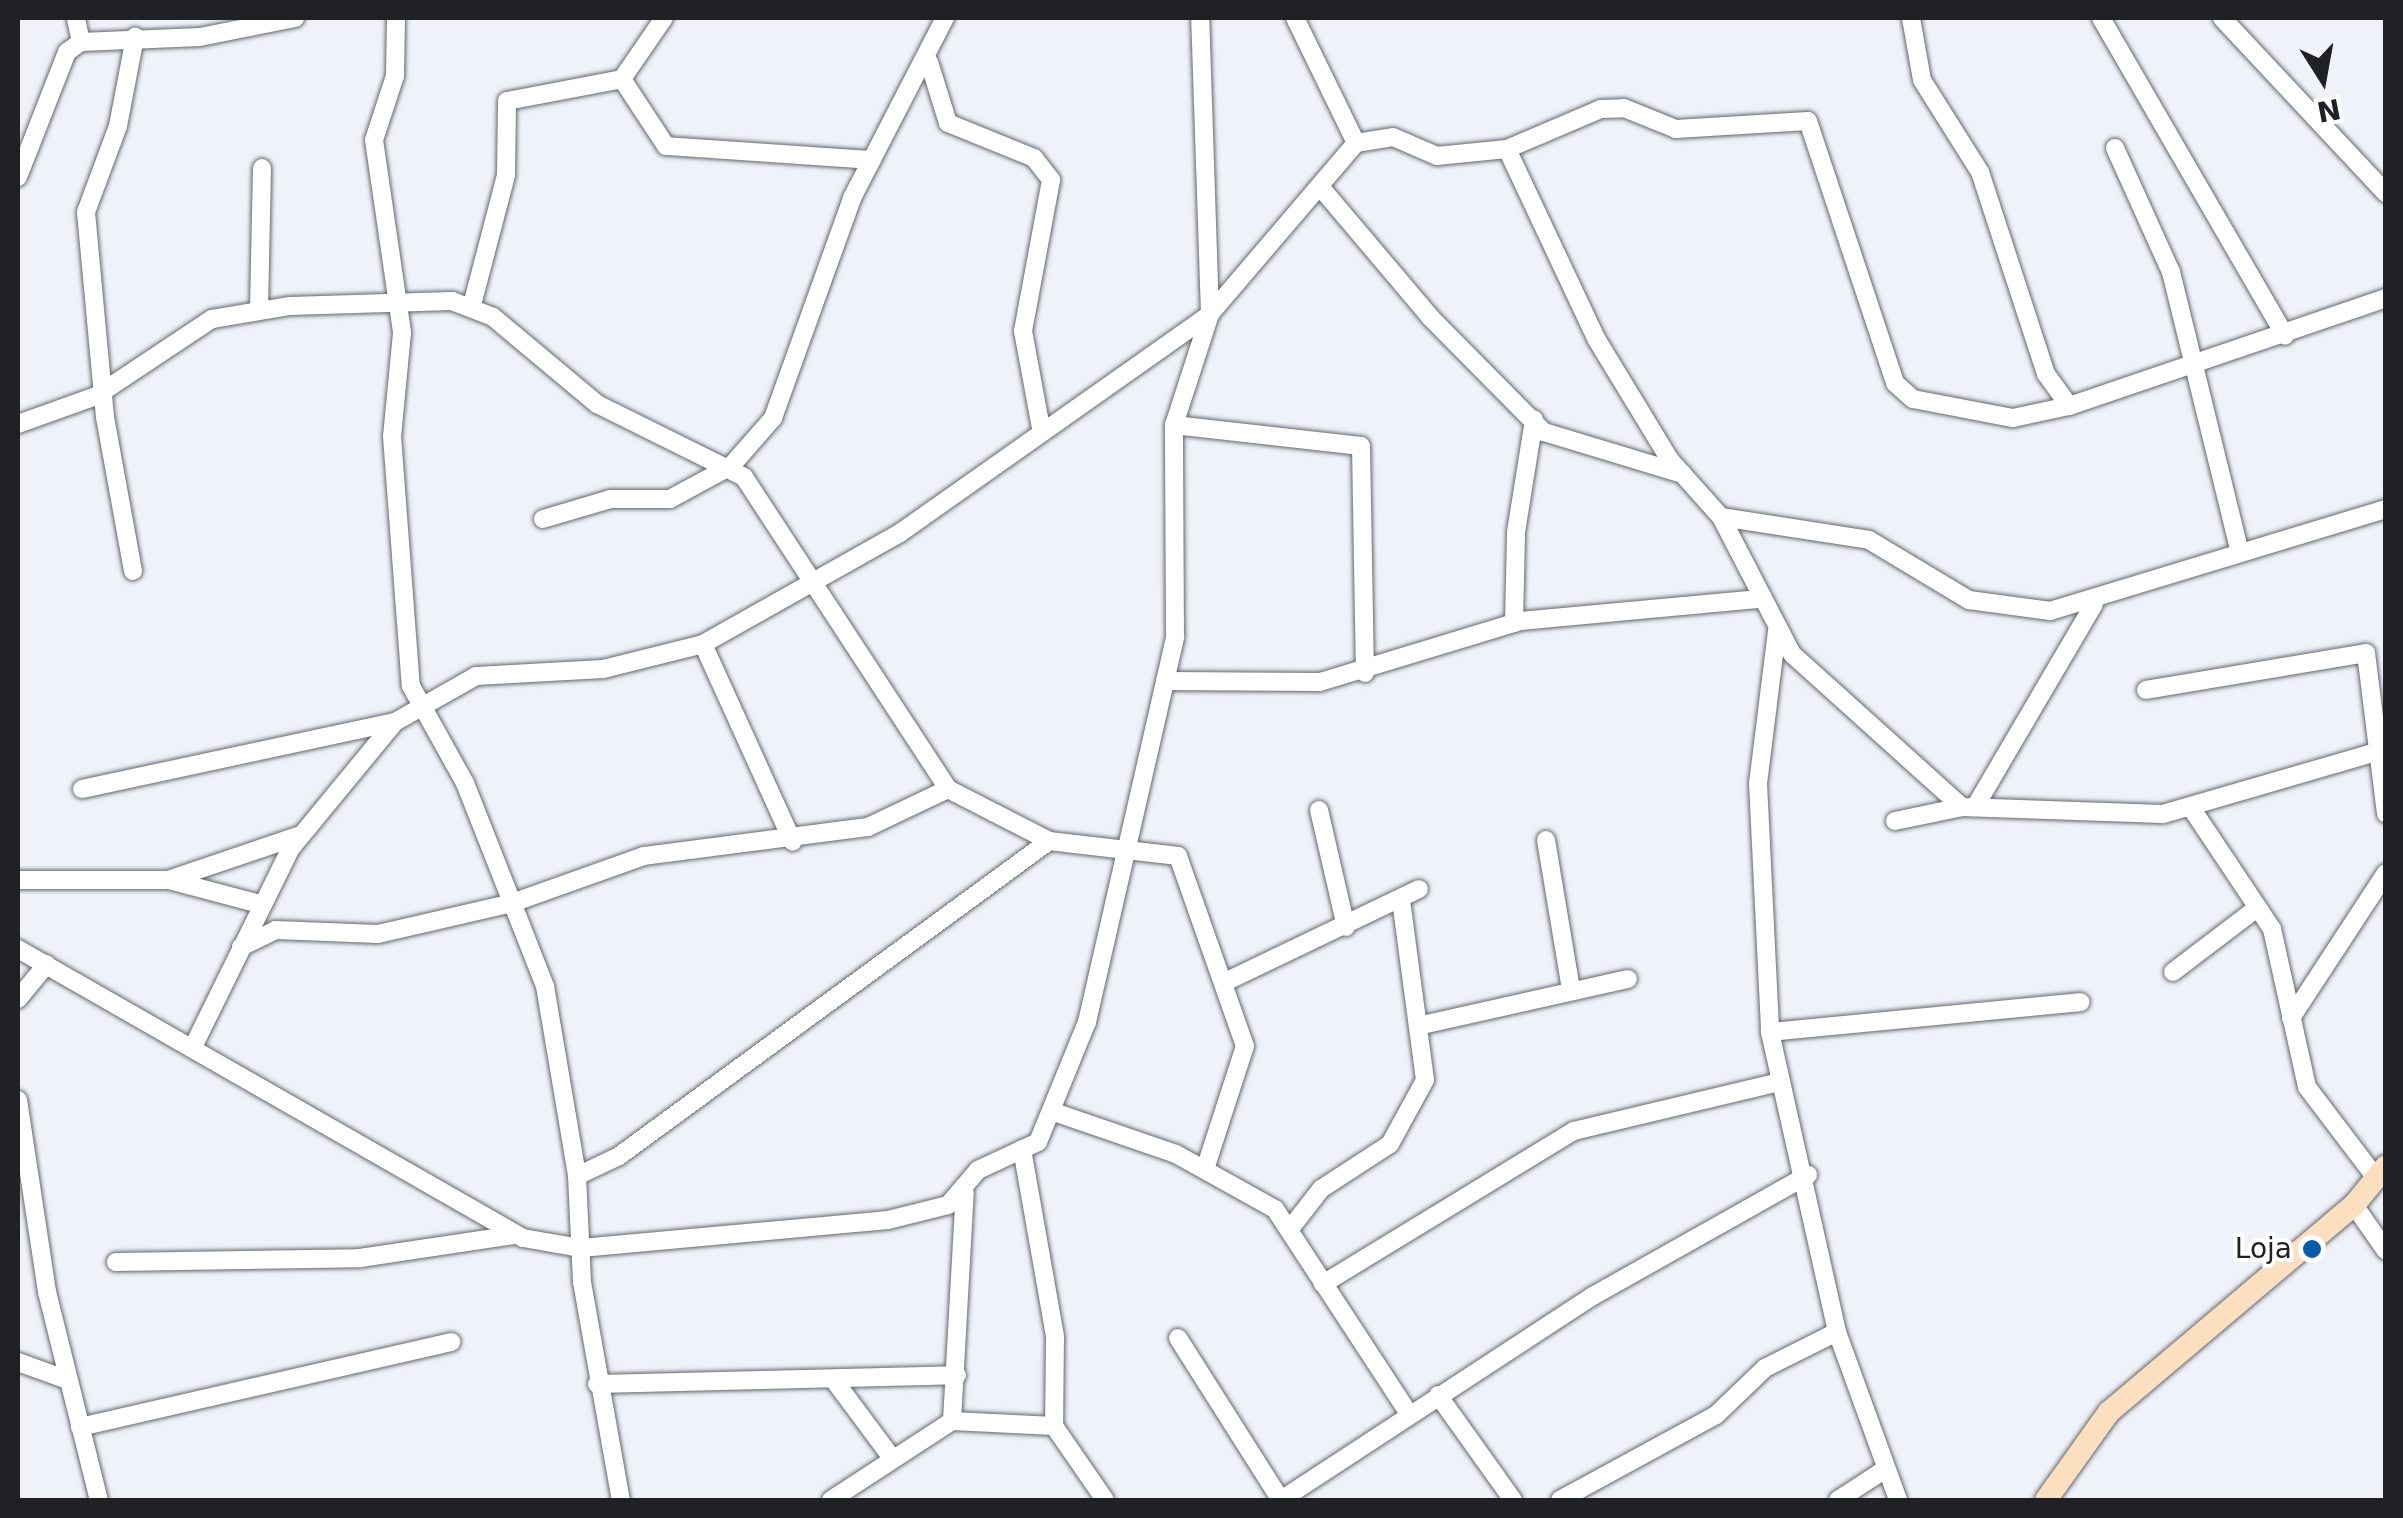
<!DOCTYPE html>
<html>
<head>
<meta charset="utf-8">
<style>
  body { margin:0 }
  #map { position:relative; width:2403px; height:1518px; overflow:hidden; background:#eff2f9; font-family:"DejaVu Sans",sans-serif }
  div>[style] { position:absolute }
  .roads { filter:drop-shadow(0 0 2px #64676d) drop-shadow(0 0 2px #64676d) }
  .street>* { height:18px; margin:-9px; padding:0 9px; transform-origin:9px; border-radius:9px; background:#fff }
  .secondary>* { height:22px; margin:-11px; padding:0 11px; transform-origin:11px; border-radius:11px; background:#fcdfbf }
  .dots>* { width:28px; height:28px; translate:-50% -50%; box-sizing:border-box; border:5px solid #fff; border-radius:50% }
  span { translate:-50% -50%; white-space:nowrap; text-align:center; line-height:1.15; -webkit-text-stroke:8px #fff; paint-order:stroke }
  .poi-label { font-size:28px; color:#202124 }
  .right { translate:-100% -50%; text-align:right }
  .frame { position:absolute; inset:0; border:20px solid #202124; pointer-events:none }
  .north { position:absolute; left:2273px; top:30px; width:100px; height:100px; -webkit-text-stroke:8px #fff; paint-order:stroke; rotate:169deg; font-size:28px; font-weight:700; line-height:40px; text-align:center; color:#202124 }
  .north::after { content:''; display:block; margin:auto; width:35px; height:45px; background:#202124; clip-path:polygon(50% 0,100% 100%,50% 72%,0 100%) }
</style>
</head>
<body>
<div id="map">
  <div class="roads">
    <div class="street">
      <div style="left:396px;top:18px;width:58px;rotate:91deg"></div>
      <div style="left:395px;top:76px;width:67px;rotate:108.2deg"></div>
      <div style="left:374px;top:140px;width:195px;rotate:81.7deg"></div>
      <div style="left:402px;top:333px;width:103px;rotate:95.5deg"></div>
      <div style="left:392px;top:436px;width:251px;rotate:85.7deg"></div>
      <div style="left:411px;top:686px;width:111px;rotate:60.9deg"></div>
      <div style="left:465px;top:783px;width:218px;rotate:68.5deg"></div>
      <div style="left:545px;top:986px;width:193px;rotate:80.4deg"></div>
      <div style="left:577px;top:1176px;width:106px;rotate:87.3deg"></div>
      <div style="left:582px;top:1282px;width:221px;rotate:79.9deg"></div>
      <div style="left:1911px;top:18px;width:63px;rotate:79.9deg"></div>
      <div style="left:1922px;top:80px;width:109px;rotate:57.8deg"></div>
      <div style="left:1980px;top:172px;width:213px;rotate:71.9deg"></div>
      <div style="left:2046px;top:374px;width:39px;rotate:54deg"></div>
      <div style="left:2069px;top:406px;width:335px;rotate:-18.8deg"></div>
      <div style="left:2101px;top:18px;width:367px;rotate:59.9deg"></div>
      <div style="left:2222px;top:18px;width:240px;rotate:46.9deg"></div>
      <div style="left:81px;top:42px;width:119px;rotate:-2.4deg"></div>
      <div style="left:200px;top:37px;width:97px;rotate:-11.3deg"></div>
      <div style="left:929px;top:62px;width:64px;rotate:72.7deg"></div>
      <div style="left:948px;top:123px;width:93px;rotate:22.1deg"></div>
      <div style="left:1034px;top:158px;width:28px;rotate:52deg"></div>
      <div style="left:1051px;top:180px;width:154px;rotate:100.5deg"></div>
      <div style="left:1023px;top:331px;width:99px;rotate:79.5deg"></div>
      <div style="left:622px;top:79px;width:80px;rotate:56.7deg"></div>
      <div style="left:666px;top:146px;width:206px;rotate:3.9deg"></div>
      <div style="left:1356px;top:143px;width:37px;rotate:-9deg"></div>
      <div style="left:1393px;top:137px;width:48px;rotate:23.4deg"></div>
      <div style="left:1437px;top:156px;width:70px;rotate:-5.7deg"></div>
      <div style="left:1507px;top:149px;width:211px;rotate:64.8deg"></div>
      <div style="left:1597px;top:340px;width:140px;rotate:58.7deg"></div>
      <div style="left:1670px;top:460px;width:76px;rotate:48.2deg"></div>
      <div style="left:1721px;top:517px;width:154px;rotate:62.6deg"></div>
      <div style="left:1792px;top:654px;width:229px;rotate:42deg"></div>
      <div style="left:2115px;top:148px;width:136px;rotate:65.7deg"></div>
      <div style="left:2171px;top:272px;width:288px;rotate:76.2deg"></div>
      <div style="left:1507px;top:149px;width:102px;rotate:-23.1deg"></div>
      <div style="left:1601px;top:109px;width:23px;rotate:-2deg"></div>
      <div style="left:1624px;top:108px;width:56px;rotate:22deg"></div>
      <div style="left:1676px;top:129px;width:132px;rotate:-3.5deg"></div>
      <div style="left:1808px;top:121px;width:276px;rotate:71.6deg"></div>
      <div style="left:1895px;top:383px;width:24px;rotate:42deg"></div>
      <div style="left:1913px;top:399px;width:102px;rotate:10.8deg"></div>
      <div style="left:2013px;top:418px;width:57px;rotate:-12.1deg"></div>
      <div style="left:18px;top:177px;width:134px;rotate:-68.6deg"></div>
      <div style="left:67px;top:52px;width:17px;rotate:-36deg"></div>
      <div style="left:81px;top:42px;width:25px;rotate:-102deg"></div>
      <div style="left:1322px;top:189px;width:167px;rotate:49.8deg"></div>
      <div style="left:1430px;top:317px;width:162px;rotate:45.3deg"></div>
      <div style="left:1544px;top:432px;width:145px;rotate:16.8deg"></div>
      <div style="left:472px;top:305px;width:134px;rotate:-75.3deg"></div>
      <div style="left:506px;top:175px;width:74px;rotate:-89.2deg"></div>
      <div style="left:507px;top:101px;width:117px;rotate:-10.8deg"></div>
      <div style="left:622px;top:79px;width:74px;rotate:-55.5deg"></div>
      <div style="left:259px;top:310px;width:142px;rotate:-88.8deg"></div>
      <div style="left:18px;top:424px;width:83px;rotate:-19.7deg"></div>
      <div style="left:96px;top:396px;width:139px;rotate:-33.6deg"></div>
      <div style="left:212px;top:319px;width:79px;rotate:-9.5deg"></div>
      <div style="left:290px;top:306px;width:162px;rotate:-1.8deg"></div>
      <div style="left:452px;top:301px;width:44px;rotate:21.3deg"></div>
      <div style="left:493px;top:317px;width:136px;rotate:39.9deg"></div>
      <div style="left:597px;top:404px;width:164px;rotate:26.4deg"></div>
      <div style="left:744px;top:477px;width:373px;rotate:56.8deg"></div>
      <div style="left:948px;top:789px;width:114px;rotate:27.2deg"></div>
      <div style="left:1049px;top:841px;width:130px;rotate:6.6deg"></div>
      <div style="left:1178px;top:856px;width:201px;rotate:70.6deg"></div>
      <div style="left:1245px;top:1046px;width:129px;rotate:108deg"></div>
      <div style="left:1174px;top:425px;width:188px;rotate:6.4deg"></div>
      <div style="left:1361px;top:446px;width:227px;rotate:89deg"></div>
      <div style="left:1721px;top:517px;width:150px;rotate:8.8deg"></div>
      <div style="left:1869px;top:540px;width:117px;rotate:31deg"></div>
      <div style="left:1969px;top:600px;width:82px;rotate:7.7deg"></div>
      <div style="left:2050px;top:611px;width:351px;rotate:-16.9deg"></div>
      <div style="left:543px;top:519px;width:70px;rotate:-16.6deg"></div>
      <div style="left:610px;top:499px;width:60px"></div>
      <div style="left:670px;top:499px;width:69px;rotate:-28.4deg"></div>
      <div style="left:731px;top:466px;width:64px;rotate:-48.8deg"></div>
      <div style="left:773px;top:418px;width:234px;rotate:-70.2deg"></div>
      <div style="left:852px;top:198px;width:203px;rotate:-62.7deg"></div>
      <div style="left:133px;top:571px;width:157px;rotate:-100.3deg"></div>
      <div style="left:105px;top:417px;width:206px;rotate:-95.3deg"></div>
      <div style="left:86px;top:212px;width:92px;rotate:-69.6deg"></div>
      <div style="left:118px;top:126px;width:91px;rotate:-79.2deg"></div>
      <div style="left:1514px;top:623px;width:91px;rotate:-88.7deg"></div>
      <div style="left:1516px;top:532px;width:114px;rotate:-80.9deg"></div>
      <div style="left:1777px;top:631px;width:153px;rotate:97.1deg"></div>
      <div style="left:1758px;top:783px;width:249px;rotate:87.2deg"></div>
      <div style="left:1770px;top:1032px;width:307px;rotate:77.4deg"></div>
      <div style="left:1837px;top:1332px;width:179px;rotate:70deg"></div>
      <div style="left:703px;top:644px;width:217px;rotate:65.6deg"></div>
      <div style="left:1165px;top:681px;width:155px;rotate:0.4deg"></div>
      <div style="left:1320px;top:682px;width:210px;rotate:-16.9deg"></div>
      <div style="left:1521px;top:621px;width:239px;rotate:-5.3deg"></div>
      <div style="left:2146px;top:690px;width:223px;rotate:-9.5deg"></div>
      <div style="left:2366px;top:653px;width:162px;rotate:82.9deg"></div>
      <div style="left:82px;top:789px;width:319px;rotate:-12.1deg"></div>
      <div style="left:1975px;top:807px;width:235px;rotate:-59.6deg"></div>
      <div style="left:2192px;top:809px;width:144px;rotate:56.3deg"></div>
      <div style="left:2272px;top:929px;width:162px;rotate:77.5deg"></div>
      <div style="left:2307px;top:1087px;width:114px;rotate:52.8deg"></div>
      <div style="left:1319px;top:810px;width:120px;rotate:77deg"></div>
      <div style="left:1895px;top:821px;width:68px;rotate:-11.8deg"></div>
      <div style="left:1962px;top:807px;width:201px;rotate:2deg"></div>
      <div style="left:2163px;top:814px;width:226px;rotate:-16.2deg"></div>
      <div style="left:1546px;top:840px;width:152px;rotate:80.5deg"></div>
      <div style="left:18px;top:880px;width:150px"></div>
      <div style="left:168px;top:880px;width:140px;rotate:-18.7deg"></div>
      <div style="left:169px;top:880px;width:94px;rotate:14.8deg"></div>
      <div style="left:241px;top:947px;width:39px;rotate:-26deg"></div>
      <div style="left:276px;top:930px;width:102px;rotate:2.2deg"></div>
      <div style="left:378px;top:934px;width:138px;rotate:-13deg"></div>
      <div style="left:512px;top:903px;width:140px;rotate:-19.6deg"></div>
      <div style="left:644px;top:856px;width:226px;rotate:-7.4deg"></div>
      <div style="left:868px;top:827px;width:89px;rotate:-25.4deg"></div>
      <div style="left:18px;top:949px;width:582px;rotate:29.78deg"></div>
      <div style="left:523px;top:1238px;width:59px;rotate:9.8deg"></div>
      <div style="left:581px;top:1248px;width:308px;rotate:-5.2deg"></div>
      <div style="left:888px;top:1220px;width:62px;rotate:-14deg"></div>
      <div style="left:948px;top:1205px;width:46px;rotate:-49.4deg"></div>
      <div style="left:978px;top:1170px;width:66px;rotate:-25deg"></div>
      <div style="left:1038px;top:1142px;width:130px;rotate:-67.8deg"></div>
      <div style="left:1087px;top:1022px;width:395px;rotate:-77.1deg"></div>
      <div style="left:1175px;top:637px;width:212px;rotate:-90.3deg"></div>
      <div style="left:1174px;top:425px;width:117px;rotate:-72deg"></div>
      <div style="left:1210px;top:314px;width:296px;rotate:-91.9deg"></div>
      <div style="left:2173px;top:972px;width:106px;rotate:-37.3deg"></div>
      <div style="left:1225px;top:982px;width:215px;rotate:-25.6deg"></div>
      <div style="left:18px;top:999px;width:45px;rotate:-50.4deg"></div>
      <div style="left:2291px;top:1018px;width:173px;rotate:-56.8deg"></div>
      <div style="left:1422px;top:1025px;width:211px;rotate:-12.6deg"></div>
      <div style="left:1770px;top:1032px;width:312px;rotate:-5.5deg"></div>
      <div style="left:193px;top:1047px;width:222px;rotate:-63.8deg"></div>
      <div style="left:291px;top:848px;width:163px;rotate:-50.5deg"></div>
      <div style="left:395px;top:722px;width:93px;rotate:-29.6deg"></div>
      <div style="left:476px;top:676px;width:127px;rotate:-3.2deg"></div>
      <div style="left:603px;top:669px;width:103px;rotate:-14deg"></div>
      <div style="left:703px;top:644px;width:226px;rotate:-29.4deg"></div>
      <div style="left:900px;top:533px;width:380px;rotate:-35.2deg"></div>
      <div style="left:1210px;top:314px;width:225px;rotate:-49.5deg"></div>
      <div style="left:1356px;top:143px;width:139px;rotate:-116deg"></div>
      <div style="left:18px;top:1100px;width:194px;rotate:81.4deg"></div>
      <div style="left:47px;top:1292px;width:214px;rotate:76deg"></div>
      <div style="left:1054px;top:1112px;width:129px;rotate:19deg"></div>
      <div style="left:1176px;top:1154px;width:113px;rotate:29.1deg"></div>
      <div style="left:1275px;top:1209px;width:243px;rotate:56.8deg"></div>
      <div style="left:1022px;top:1149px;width:191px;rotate:80deg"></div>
      <div style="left:1055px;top:1337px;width:89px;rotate:90.6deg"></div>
      <div style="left:1054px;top:1426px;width:90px;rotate:55.4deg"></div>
      <div style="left:577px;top:1176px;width:47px;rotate:-25.5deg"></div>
      <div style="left:619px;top:1156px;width:533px;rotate:-36.22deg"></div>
      <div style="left:2354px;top:1205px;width:56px;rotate:55.2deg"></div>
      <div style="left:1293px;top:1225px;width:46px;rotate:-52.1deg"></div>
      <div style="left:1321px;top:1189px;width:82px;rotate:-33.1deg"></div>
      <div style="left:1390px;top:1144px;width:73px;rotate:-61.3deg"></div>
      <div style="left:1425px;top:1080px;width:183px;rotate:-97.6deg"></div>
      <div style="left:116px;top:1262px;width:244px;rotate:-0.9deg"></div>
      <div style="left:360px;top:1258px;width:155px;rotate:-8.5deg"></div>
      <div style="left:1323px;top:1284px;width:294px;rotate:-31.4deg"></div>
      <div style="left:1574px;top:1131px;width:211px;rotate:-13.4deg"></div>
      <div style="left:1178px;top:1338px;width:192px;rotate:57.6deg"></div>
      <div style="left:18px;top:1362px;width:53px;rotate:19.8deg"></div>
      <div style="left:834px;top:1380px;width:97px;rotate:53.4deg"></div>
      <div style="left:597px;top:1384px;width:360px;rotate:-1.4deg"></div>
      <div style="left:1438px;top:1395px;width:129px;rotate:54.5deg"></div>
      <div style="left:952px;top:1421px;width:229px;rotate:-86.8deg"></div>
      <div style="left:80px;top:1427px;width:381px;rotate:-12.9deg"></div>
      <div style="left:831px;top:1500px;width:145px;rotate:-33.1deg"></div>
      <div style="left:952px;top:1421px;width:102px;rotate:2.8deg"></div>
      <div style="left:1281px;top:1500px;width:373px;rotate:-33.2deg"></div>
      <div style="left:1593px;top:1296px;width:247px;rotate:-29.4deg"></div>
      <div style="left:1560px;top:1500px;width:178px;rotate:-28.6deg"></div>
      <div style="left:1716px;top:1415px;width:68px;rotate:-43.8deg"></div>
      <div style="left:1765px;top:1368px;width:80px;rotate:-26.6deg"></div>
      <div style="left:1838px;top:1500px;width:55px;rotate:-33.1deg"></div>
    </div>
    <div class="secondary">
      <div style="left:2046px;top:1500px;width:108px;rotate:-54.4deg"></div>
      <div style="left:2109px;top:1412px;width:321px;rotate:-40.2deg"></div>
      <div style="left:2354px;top:1205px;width:50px;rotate:-50.6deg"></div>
    </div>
  </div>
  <div class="dots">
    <div style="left:2312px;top:1249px;background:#075dab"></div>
  </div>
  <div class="poi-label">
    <span class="right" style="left:2292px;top:1249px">Loja</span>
  </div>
  <div class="frame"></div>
  <div class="north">N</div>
</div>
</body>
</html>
